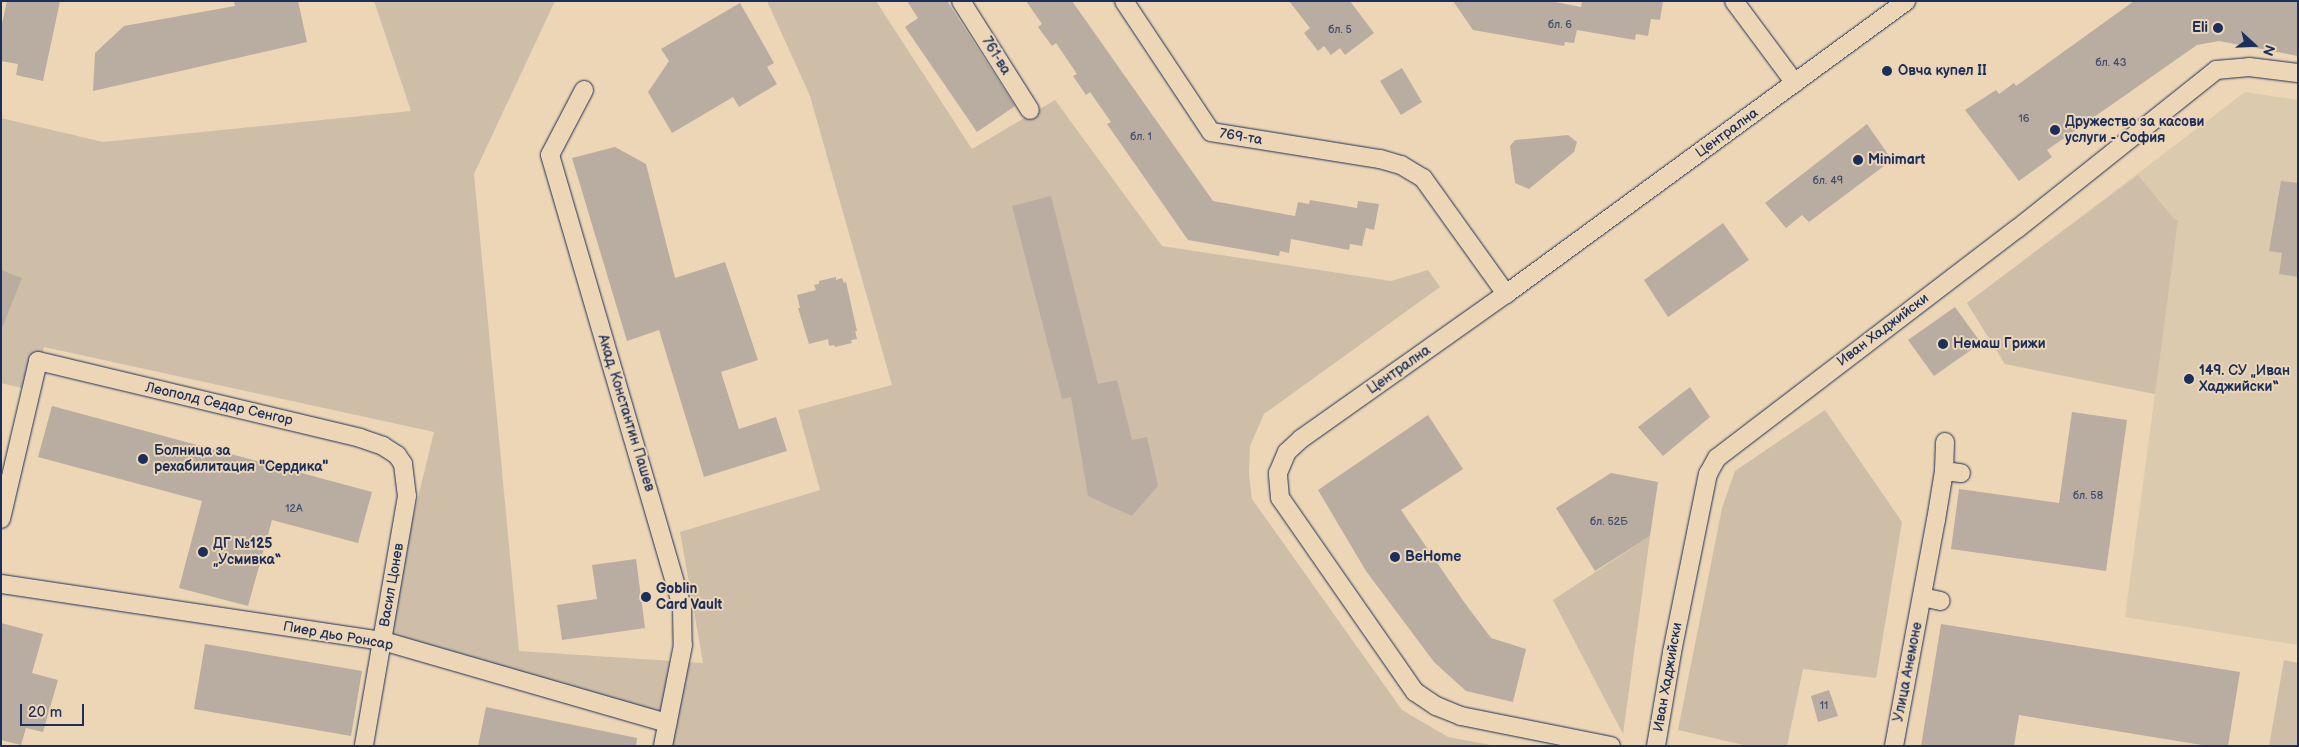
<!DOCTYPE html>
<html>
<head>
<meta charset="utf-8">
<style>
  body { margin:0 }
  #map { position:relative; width:2299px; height:747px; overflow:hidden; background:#ecd6b5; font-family:"Balsamiq Sans",sans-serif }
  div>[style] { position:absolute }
  .built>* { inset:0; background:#dccaaf }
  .green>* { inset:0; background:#cebea8 }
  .building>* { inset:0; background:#b8ada0 }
  .roads { filter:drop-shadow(0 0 1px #1b2f5e) drop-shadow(0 0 1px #1b2f5e) }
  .minor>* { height:18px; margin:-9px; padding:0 9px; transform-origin:9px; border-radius:9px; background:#ecd6b5 }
  .dots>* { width:14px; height:14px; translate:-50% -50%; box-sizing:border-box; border:2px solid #ecd6b5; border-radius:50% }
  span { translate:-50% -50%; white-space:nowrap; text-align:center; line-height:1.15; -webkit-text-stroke:4px #ecd6b5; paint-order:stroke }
  .number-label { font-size:11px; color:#424e6e }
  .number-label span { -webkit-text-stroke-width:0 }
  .poi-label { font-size:14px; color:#1b2f5e; font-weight:700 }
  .right { translate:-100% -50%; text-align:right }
  .left { translate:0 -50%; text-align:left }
  .street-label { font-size:14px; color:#1b2f5e }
  .frame { position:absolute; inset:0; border:2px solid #1b2f5e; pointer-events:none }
  .north { position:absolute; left:2229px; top:20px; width:50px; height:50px; -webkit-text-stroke:4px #ecd6b5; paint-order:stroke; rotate:110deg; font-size:14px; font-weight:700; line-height:20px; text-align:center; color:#1b2f5e }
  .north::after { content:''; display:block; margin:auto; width:18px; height:22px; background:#1b2f5e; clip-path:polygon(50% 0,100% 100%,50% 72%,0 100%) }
  .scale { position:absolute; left:20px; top:704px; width:64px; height:22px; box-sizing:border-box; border:2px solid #1b2f5e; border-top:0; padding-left:6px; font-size:15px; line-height:18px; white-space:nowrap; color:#1b2f5e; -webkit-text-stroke:4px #ecd6b5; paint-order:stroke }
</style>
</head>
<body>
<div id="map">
  <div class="built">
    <div style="clip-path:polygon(2245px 92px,2298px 100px,2298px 645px,2125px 617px,2155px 394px,2005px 364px,1967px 303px)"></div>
  </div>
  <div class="green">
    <div style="clip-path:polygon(374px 1px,555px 1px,474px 174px,519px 651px,703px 663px,680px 532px,820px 490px,798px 410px,892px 385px,810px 96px,767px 1px,876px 1px,972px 149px,1055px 100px,1162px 246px,1391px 281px,1428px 270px,1440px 287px,1264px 414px,1250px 446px,1249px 474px,1252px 499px,1402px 710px,1448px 737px,1496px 746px,663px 746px,667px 723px,383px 641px,434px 432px,44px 347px,34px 391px,1px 383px,1px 118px,103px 142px,411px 111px)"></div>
    <div style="clip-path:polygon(2138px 175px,2174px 219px,2178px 220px,2155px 394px,2005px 364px,1967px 303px)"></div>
    <div style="clip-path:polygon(1825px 410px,1902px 522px,1876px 678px,1803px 669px,1787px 746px,1748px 746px,1678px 730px,1722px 508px,1735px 471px)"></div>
    <div style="clip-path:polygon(1650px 536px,1623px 734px,1553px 600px)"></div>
    <div style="clip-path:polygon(2284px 660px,2298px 663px,2298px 746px,2269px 746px)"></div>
  </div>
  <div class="building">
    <div style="clip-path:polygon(7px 1px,60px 1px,43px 81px,16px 75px,18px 64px,1px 61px,1px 28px)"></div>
    <div style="clip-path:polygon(234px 1px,298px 1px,307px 42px,93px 91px,95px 53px,124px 26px,235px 6px)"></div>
    <div style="clip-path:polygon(907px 1px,947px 1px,1015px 106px,977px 132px,905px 27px,918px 18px)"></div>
    <div style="clip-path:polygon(1026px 1px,1072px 1px,1213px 201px,1295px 216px,1298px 202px,1309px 204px,1310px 200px,1357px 208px,1358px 201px,1379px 204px,1374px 230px,1366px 228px,1362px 246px,1350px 244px,1349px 250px,1291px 239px,1289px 253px,1280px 251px,1279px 256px,1188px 240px,1107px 124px,1111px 122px,1090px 92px,1086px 95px,1073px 76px,1077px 74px,1056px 43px,1052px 46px,1038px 27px,1042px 24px)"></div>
    <div style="clip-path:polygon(1289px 1px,1350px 1px,1374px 33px,1345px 55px,1340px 48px,1331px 55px,1324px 46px,1318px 51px,1304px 33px,1310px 28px)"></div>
    <div style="clip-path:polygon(1453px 1px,1550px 1px,1581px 7px,1582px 1px,1663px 1px,1660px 20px,1651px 19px,1648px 36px,1636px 34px,1635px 40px,1577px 30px,1574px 43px,1565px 42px,1564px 46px,1473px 30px)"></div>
    <div style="clip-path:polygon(2134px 1px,2298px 1px,2298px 56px,2219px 41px,2197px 45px,2047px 150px,2052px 157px,2019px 181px,1965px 110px,1996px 90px,1999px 94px,2014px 83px,2016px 86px)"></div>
    <div style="clip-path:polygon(740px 3px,774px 63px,767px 67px,777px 84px,739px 107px,733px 97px,672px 133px,648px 92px,669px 61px,661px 49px)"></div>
    <div style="clip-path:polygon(1402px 68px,1422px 102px,1401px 115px,1380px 81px)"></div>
    <div style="clip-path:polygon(1867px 124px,1892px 160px,1809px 222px,1802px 215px,1786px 228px,1765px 203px)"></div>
    <div style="clip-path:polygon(1568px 135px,1577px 142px,1574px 152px,1529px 189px,1515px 183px,1510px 146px,1515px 140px)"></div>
    <div style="clip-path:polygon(615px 147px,646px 164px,675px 278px,725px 262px,758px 360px,721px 372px,739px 429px,776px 417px,787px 451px,704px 477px,659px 330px,627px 341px,572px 158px)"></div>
    <div style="clip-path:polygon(2281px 181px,2298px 183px,2298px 277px,2279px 274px,2282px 253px,2269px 251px)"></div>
    <div style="clip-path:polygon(1051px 196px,1098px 384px,1117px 380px,1132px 440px,1147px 437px,1158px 486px,1132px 516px,1088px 496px,1071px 397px,1062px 399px,1012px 206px)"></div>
    <div style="clip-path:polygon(1723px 223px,1749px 260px,1668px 317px,1644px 280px)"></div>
    <div style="clip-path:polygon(1px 270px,22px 278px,2px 328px,1px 328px)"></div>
    <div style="clip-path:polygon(836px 277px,836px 280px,842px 278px,844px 283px,846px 282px,857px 331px,855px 331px,857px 339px,851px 340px,852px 343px,835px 347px,834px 345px,829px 346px,828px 339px,809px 344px,798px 308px,800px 308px,797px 295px,816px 290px,814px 285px,819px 284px,819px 281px)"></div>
    <div style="clip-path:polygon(1955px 307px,1981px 343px,1934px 376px,1908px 340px)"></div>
    <div style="clip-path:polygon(1690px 387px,1710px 417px,1663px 456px,1638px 427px)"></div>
    <div style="clip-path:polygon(52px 406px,372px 492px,358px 543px,272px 520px,248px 606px,179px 588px,202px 501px,38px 457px)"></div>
    <div style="clip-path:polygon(2072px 412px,2127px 420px,2106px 571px,1951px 549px,1959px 489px,2059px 503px)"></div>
    <div style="clip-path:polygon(1428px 415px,1463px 469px,1401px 510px,1464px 602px,1491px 638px,1526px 649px,1513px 702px,1466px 691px,1434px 662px,1366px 571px,1318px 490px)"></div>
    <div style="clip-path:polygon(1611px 473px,1658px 482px,1650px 536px,1595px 571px,1556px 508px)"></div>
    <div style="clip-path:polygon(636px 559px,645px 628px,562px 640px,557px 605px,597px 599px,592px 565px)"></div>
    <div style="clip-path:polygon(1px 623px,43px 634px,32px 673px,58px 680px,43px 732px,26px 728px,21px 745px,1px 740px)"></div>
    <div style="clip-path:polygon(1941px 624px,2240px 672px,2228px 746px,2208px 746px,2019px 715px,2014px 746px,1921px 746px)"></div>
    <div style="clip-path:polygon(205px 644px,362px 671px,351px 736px,194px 709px)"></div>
    <div style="clip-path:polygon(1829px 690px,1838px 716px,1818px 722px,1811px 696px)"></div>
    <div style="clip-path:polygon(486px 707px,637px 738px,636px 746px,478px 746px)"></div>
  </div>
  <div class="roads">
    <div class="minor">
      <div style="left:961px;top:1px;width:129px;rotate:57.7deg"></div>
      <div style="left:1124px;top:1px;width:157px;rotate:56.4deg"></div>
      <div style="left:1211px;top:132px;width:171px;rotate:9.1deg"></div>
      <div style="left:1380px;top:159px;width:22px;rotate:16deg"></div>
      <div style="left:1401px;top:165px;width:26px;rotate:31deg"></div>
      <div style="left:1423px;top:178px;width:143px;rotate:54.4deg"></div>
      <div style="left:1734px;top:1px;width:102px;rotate:53.4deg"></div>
      <div style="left:584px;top:90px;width:73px;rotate:117.6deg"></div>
      <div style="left:550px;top:155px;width:470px;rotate:73.7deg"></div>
      <div style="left:682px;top:606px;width:39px;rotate:89deg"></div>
      <div style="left:683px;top:645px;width:103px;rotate:101.2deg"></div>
      <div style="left:1944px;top:471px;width:17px;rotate:7deg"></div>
      <div style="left:1px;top:519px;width:162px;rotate:-76.8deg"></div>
      <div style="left:38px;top:361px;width:331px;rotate:13.4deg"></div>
      <div style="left:360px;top:438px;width:24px;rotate:19deg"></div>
      <div style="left:383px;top:446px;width:17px;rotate:33deg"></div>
      <div style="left:397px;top:455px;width:11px;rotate:56deg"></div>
      <div style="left:403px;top:464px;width:32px;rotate:83deg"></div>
      <div style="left:407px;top:496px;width:254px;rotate:99.8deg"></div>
      <div style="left:1px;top:584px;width:386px;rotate:8.5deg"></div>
      <div style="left:383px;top:641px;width:296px;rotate:16.1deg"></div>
      <div style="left:1922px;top:597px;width:19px;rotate:12deg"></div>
      <div style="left:1611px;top:746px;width:153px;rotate:-168.7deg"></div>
      <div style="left:1461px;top:716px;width:27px;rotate:-158deg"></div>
      <div style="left:1436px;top:706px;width:25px;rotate:-146deg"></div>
      <div style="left:1415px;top:692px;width:236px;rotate:-124.8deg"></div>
      <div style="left:1280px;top:498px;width:25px;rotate:-95deg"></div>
      <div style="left:1278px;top:473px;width:23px;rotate:-67deg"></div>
      <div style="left:1287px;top:452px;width:19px;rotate:-43deg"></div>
      <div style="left:1301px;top:439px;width:251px;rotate:-35.3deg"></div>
      <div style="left:1506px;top:294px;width:496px;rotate:-36.2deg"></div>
      <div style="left:1656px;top:746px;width:95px;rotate:-80.3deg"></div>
      <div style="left:1672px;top:652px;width:182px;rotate:-78.6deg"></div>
      <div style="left:1708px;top:474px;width:18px;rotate:-61deg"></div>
      <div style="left:1717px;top:458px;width:377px;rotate:-37.4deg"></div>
      <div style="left:2017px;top:229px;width:255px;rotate:-38.6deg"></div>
      <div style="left:2216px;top:70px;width:33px;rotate:-5deg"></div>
      <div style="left:2249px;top:67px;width:49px;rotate:7deg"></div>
      <div style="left:1894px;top:746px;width:230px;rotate:-79.5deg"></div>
      <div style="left:1936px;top:520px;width:50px;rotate:-80.7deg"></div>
      <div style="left:1944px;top:471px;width:29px;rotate:-88deg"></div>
    </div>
  </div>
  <div class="dots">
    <div style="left:2218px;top:28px;background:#1b2f5e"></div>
    <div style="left:1887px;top:71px;background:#1b2f5e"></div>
    <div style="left:2055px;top:130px;background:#1b2f5e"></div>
    <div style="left:1858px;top:160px;background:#1b2f5e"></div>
    <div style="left:1943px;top:344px;background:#1b2f5e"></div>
    <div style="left:2189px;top:379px;background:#1b2f5e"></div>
    <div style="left:143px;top:459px;background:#1b2f5e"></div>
    <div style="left:203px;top:552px;background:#1b2f5e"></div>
    <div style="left:1395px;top:557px;background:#1b2f5e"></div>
    <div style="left:646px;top:597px;background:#1b2f5e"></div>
  </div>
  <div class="number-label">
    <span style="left:1560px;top:25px">бл. 6</span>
    <span style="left:1340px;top:30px">бл. 5</span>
    <span style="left:2111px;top:63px">бл. 43</span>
    <span style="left:2024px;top:119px">16</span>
    <span style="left:1141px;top:137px">бл. 1</span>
    <span style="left:1828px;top:181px">бл. 49</span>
    <span style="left:2088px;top:496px">бл. 58</span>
    <span style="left:294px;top:509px">12A</span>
    <span style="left:1609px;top:522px">бл. 52Б</span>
    <span style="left:1824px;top:706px">11</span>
  </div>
  <div class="poi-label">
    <span class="right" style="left:2208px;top:28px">Eli</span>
    <span class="left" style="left:1898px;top:71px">Овча купел II</span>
    <span class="left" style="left:2065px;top:130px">Дружество за касови<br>услуги - София</span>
    <span class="left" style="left:1868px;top:160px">Minimart</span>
    <span class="left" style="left:1953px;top:344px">Немаш Грижи</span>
    <span class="left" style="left:2199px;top:379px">149. СУ „Иван<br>Хаджийски“</span>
    <span class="left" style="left:154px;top:459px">Болница за<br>рехабилитация "Сердика"</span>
    <span class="left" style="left:213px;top:552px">ДГ №125<br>„Усмивка“</span>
    <span class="left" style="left:1405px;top:557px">BeHome</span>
    <span class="left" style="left:656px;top:597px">Goblin<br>Card Vault</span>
  </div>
  <div class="street-label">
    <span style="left:996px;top:56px;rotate:58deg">761-ва</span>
    <span style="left:1727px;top:133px;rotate:-36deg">Централна</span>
    <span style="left:1241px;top:137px;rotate:9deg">769-та</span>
    <span style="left:1883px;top:330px;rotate:-37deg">Иван Хаджийски</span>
    <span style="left:1399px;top:370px;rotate:-35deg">Централна</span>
    <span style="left:219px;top:404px;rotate:13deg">Леополд Седар Сенгор</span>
    <span style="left:626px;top:413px;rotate:73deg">Акад. Константин Пашев</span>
    <span style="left:392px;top:585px;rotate:-80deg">Васил Цонев</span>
    <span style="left:338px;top:636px;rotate:10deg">Пиер дьо Ронсар</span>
    <span style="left:1908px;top:672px;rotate:-79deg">Улица Анемоне</span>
    <span style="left:1668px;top:677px;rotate:-80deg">Иван Хаджийски</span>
  </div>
  <div class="frame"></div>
  <div class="north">N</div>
  <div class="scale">20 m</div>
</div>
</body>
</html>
